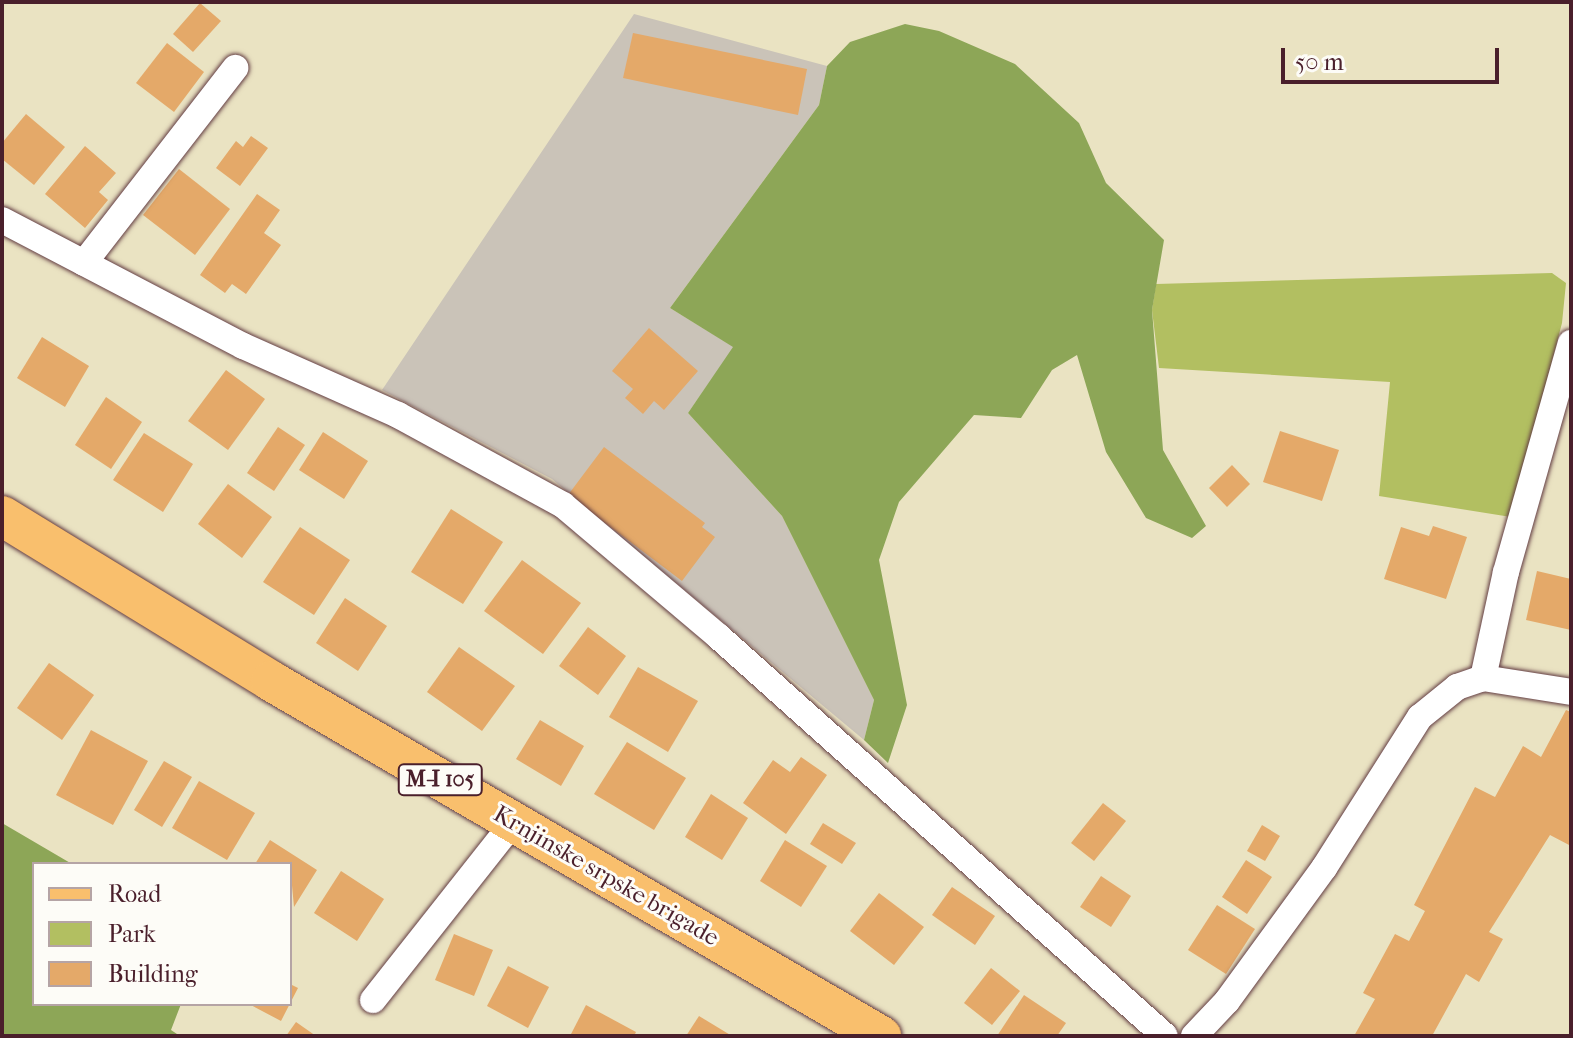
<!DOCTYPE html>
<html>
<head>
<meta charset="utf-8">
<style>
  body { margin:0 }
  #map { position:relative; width:1573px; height:1038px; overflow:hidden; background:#eae3c2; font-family:"IM FELL French Canon",serif }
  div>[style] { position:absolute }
  .industrial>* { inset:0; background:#cac3b8 }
  .green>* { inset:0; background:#b2bf61 }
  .forest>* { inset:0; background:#8da657 }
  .building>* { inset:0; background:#e4a969 }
  .roads { filter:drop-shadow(0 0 2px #623c42) drop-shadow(0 0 2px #623c42) }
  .minor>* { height:26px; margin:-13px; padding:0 13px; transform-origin:13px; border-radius:13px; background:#fff }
  .primary>* { height:40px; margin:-20px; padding:0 20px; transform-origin:20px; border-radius:20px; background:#f9bf6d }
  span { translate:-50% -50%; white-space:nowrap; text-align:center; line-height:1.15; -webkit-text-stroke:6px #fdfcf7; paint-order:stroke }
  .shield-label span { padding:2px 6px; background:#fdfcf7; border:2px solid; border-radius:6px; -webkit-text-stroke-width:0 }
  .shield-label { font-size:22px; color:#4a1f2b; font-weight:700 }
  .street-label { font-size:24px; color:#4a1f2b }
  .frame { position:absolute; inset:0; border:4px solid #4a1f2b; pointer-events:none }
  .legend { position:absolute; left:32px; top:862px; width:260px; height:144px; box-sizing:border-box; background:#fdfcf7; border:2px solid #b5a4a5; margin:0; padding:10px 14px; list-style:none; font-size:24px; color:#4a1f2b }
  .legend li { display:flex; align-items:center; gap:16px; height:40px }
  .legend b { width:40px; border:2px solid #b5a4a5 }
  .scale { position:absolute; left:1281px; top:48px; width:218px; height:36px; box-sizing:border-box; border:4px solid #4a1f2b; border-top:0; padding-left:10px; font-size:24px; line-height:28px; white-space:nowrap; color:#4a1f2b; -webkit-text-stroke:6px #fdfcf7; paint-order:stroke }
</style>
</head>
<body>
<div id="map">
  <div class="industrial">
    <div style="clip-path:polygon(634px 14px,827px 66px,819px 105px,670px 308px,734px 347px,688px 413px,782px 516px,874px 700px,864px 740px,552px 479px,382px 390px)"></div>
  </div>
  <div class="green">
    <div style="clip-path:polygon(1552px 273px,1566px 283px,1562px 323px,1511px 517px,1379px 496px,1390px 382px,1159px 368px,1152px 310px,1156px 284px)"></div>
  </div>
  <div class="forest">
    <div style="clip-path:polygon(905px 24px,939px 31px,1015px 64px,1079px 123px,1106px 183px,1164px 240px,1152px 310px,1163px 450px,1206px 526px,1192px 538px,1146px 518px,1106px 452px,1077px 355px,1052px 370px,1021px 418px,974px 415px,899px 502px,879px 560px,907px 705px,888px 763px,864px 740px,874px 700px,782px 516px,688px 413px,733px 347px,670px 308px,819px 105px,827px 66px,850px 42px)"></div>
    <div style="clip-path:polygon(2px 823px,72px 864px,34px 864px,34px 1004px,181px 1004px,171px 1030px,180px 1036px,2px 1036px)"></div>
  </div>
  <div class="building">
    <div style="clip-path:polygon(200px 3px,221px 21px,193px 52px,173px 34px)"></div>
    <div style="clip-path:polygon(633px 33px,807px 69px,798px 115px,623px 78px)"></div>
    <div style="clip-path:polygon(167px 43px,204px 72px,174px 112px,136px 83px)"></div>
    <div style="clip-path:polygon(26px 114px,65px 147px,34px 185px,2px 159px,2px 143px)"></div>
    <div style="clip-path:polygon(251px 136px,268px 148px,240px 186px,216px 168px,236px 141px,243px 147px)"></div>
    <div style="clip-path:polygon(85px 146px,116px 173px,99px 192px,108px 200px,85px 228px,45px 194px)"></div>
    <div style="clip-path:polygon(179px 169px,230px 209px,195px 255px,143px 215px)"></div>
    <div style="clip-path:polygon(257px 194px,280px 210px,264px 233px,281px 245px,246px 294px,232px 284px,225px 293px,200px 275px)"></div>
    <div style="clip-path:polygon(649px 328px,698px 371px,664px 410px,654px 401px,643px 414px,625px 398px,633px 389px,612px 371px)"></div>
    <div style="clip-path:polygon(42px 337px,89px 366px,65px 407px,17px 378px)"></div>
    <div style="clip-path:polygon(226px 370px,265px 399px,228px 450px,188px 421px)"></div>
    <div style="clip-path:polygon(106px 397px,142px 422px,111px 469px,75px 445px)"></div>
    <div style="clip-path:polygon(278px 427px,305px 445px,274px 491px,247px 473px)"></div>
    <div style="clip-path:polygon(1280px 431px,1339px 450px,1322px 501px,1263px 482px)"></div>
    <div style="clip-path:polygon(323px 432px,368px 461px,344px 499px,299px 470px)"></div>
    <div style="clip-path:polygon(144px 433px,193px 464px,163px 512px,113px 480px)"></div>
    <div style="clip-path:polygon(604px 447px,705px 523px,702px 527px,715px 537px,682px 581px,568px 495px)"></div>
    <div style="clip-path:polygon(1232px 465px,1250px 484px,1227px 507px,1209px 488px)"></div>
    <div style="clip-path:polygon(228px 484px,272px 517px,242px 558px,198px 524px)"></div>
    <div style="clip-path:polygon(451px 509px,503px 542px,463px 604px,411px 572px)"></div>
    <div style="clip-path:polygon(1433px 526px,1467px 537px,1446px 599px,1384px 579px,1401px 527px,1429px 536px)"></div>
    <div style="clip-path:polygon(300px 527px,350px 560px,314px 615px,263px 582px)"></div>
    <div style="clip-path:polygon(522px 560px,581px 603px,543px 654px,484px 611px)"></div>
    <div style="clip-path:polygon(1537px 571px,1571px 579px,1571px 630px,1526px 620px)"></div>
    <div style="clip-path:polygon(345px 598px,387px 626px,358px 671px,316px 643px)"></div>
    <div style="clip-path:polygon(588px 627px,626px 656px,598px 695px,559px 666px)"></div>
    <div style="clip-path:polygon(459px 647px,515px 686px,482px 731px,427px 692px)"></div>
    <div style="clip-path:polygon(49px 663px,94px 695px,62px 740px,17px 708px)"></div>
    <div style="clip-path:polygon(638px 667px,698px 701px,668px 752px,609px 717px)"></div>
    <div style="clip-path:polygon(1566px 710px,1571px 712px,1571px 846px,1550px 835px,1489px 932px,1503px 939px,1479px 982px,1466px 974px,1432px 1036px,1354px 1036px,1375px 999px,1363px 993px,1395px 934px,1409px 941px,1425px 911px,1414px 905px,1475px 787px,1495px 797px,1523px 746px,1541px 757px)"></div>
    <div style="clip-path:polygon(540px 720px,584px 746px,561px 786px,516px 759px)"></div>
    <div style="clip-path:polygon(91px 730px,148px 761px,113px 825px,56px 795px)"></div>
    <div style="clip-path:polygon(627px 742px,686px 778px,654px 830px,594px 794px)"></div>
    <div style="clip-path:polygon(801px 757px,827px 775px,786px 834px,743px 803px,773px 760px,790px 772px)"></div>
    <div style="clip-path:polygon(164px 761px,192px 777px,162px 827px,134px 810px)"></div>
    <div style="clip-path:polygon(199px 781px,255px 813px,227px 860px,172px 828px)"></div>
    <div style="clip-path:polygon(711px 794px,748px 818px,722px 860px,685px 837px)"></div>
    <div style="clip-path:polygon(1103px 803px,1126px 821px,1094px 861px,1071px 843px)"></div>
    <div style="clip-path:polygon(823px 823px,856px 843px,842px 864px,810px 844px)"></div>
    <div style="clip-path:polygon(1262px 825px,1280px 836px,1265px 861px,1247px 851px)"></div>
    <div style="clip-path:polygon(270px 840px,317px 870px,294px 907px,290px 864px,255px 864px)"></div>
    <div style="clip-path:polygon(785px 840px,827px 866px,801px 907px,760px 881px)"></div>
    <div style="clip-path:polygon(1246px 860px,1272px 877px,1247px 914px,1222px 897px)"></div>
    <div style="clip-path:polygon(341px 871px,384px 899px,357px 941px,314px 913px)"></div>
    <div style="clip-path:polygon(1101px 876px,1131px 896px,1111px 927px,1080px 907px)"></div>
    <div style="clip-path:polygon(952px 887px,995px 916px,975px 945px,932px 915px)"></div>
    <div style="clip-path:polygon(879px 893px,924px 927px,894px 965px,850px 931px)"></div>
    <div style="clip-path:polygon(1217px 905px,1255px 929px,1226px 974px,1188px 950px)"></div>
    <div style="clip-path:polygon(454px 934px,493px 950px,474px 996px,435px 980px)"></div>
    <div style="clip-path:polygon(508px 966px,549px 987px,528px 1028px,487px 1006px)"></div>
    <div style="clip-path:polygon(991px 968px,1020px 991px,992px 1025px,964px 1003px)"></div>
    <div style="clip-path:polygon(290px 984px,298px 988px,281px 1021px,249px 1004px,290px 1004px)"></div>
    <div style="clip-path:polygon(1024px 995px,1066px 1023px,1057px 1036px,997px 1036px)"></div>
    <div style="clip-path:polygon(586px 1005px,636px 1032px,634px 1036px,570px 1036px)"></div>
    <div style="clip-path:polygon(699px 1016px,732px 1036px,686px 1036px)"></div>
    <div style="clip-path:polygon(296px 1022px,316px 1036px,286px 1036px)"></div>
  </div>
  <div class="roads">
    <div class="minor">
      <div style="left:2px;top:220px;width:272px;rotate:27.6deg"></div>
      <div style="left:243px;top:346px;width:170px;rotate:24deg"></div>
      <div style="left:398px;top:415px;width:188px;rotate:28.6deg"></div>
      <div style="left:563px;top:505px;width:204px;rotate:40.2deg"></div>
      <div style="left:719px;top:637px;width:598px;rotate:41.82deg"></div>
      <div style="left:84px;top:263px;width:247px;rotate:-52.2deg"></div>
      <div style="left:1483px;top:678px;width:89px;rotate:9deg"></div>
      <div style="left:373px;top:1000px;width:226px;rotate:-51.7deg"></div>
      <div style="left:1194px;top:1036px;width:48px;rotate:-46.7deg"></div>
      <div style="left:1227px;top:1001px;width:165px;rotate:-53.9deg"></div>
      <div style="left:1324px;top:868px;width:179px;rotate:-57.6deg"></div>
      <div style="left:1420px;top:717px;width:48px;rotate:-39deg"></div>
      <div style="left:1457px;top:687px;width:28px;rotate:-19deg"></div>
      <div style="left:1483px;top:678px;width:108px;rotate:-77.8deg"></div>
      <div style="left:1506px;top:572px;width:238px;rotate:-74.2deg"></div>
    </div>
    <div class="primary">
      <div style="left:2px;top:516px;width:316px;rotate:31.5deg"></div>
      <div style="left:271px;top:681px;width:706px;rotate:30.2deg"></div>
    </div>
  </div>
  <div class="shield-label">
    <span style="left:440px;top:780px">M-I 105</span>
  </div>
  <div class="street-label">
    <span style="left:606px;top:876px;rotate:30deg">Krnjinske srpske brigade</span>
  </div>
  <div class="frame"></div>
  <ul class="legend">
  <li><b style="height:10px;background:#f9bf6d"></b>Road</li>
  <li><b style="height:22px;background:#b2bf61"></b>Park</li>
  <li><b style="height:22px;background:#e4a969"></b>Building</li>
  </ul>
  <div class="scale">50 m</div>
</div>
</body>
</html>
